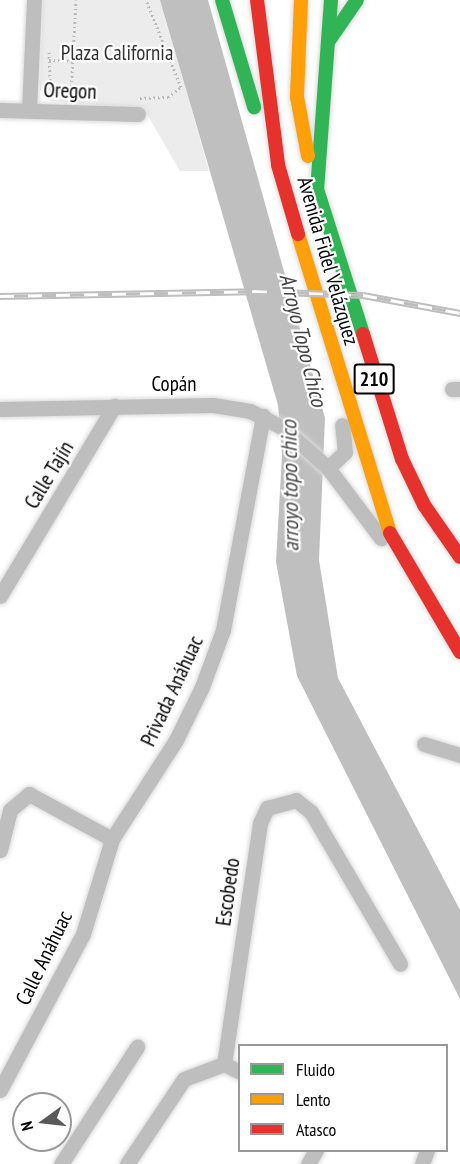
<!DOCTYPE html>
<html>
<head>
<meta charset="utf-8">
<style>
  body { margin:0 }
  #map { position:relative; width:460px; height:1164px; overflow:hidden; background:#fff; font-family:"PT Sans Narrow",sans-serif }
  div>[style] { position:absolute }
  .green>* { inset:0; background:#ececec }
  .water>* { inset:0; background:#bfbfbf }
  .path>* { height:3px; margin-top:-1.5px; transform-origin:0; background:repeating-linear-gradient(90deg,#b9b9b9 0 1.5px,transparent 0 4.5px) }
  .roads { filter:drop-shadow(0 0 2px #dbdbdb) drop-shadow(0 0 2px #dbdbdb) }
  .street>* { height:15px; margin:-7.5px; padding:0 7.5px; transform-origin:7.5px; border-radius:7.5px; background:#bebebe }
  .fast>* { height:14px; margin:-7px; padding:0 7px; transform-origin:7px; border-radius:7px; background:#30b455 }
  .slow>* { height:14px; margin:-7px; padding:0 7px; transform-origin:7px; border-radius:7px; background:#ff9f0a }
  .jam>* { height:14px; margin:-7px; padding:0 7px; transform-origin:7px; border-radius:7px; background:#e5322d }
  .rail>* { height:7px; margin-top:-3.5px; transform-origin:0; background:repeating-linear-gradient(90deg,#fff 0 14px,#bebebe 0 28px); box-sizing:border-box; border-block:2px solid #bebebe }
  span { translate:-50% -50%; white-space:nowrap; text-align:center; line-height:1.15; -webkit-text-stroke:4.5px #fff; paint-order:stroke }
  .shield-label span { padding:2px 4px; background:#fff; border:2px solid; border-radius:4px; -webkit-text-stroke-width:0 }
  .shield-label { font-size:20px; color:#000; font-weight:700 }
  .park-label { font-size:21px; color:#333 }
  .street-label { font-size:21px; color:#000 }
  .water-label { font-size:22px; color:#444; font-style:italic }
  .legend { position:absolute; left:238px; top:1044px; width:210px; height:108px; box-sizing:border-box; background:#fff; border:2px solid #999; margin:0; padding:8px 10px; list-style:none; font-size:18px; color:#000 }
  .legend li { display:flex; align-items:center; gap:12px; height:30px }
  .legend b { width:30px; border:2px solid #999 }
  .north { position:absolute; left:12px; top:1092px; width:60px; height:60px; box-sizing:border-box; background:#fff; border:2px solid #999; border-radius:50%; rotate:255deg; font-size:16px; font-weight:700; line-height:24px; text-align:center; color:#000 }
  .north::after { content:''; display:block; margin:auto; width:21px; height:27px; background:#595959; clip-path:polygon(50% 0,100% 100%,50% 72%,0 100%) }
</style>
</head>
<body>
<div id="map">
  <div class="green">
    <div style="clip-path:polygon(43px 0,161px 0,209px 171px,180px 171px,144px 109px,50px 101px,40px 90px)"></div>
  </div>
  <div class="water">
    <div style="clip-path:polygon(160px 0,208px 0,325px 418px,319px 560px,338px 678px,460px 910px,460px 999px,297px 676px,276px 562px,282px 455px,278px 405px)"></div>
  </div>
  <div class="path">
    <div style="left:49px;top:52px;width:36px;rotate:88deg"></div>
    <div style="left:50px;top:88px;width:14px;rotate:30deg"></div>
    <div style="left:49px;top:60px;width:24px;rotate:2deg"></div>
    <div style="left:71px;top:95px;width:95px;rotate:-87deg"></div>
    <div style="left:140px;top:98px;width:28px;rotate:-2deg"></div>
    <div style="left:168px;top:97px;width:16px;rotate:-38deg"></div>
    <div style="left:181px;top:87px;width:94px;rotate:-111.9deg"></div>
  </div>
  <div class="roads">
    <div class="street">
      <div style="left:0;top:110px;width:138px;rotate:1.7deg"></div>
      <div style="left:29px;top:110px;width:110px;rotate:-87.4deg"></div>
      <div style="left:452px;top:389px;width:8px"></div>
      <div style="left:0;top:409px;width:213px;rotate:-1.1deg"></div>
      <div style="left:213px;top:405px;width:37px;rotate:9deg"></div>
      <div style="left:250px;top:411px;width:36px;rotate:27deg"></div>
      <div style="left:282px;top:427px;width:62px;rotate:41.7deg"></div>
      <div style="left:328px;top:468px;width:88px;rotate:52.9deg"></div>
      <div style="left:328px;top:468px;width:23px;rotate:-43deg"></div>
      <div style="left:345px;top:452px;width:27px;rotate:-96deg"></div>
      <div style="left:0;top:596px;width:222px;rotate:-59deg"></div>
      <div style="left:424px;top:744px;width:38px;rotate:17deg"></div>
      <div style="left:0;top:850px;width:41px;rotate:-76deg"></div>
      <div style="left:10px;top:810px;width:25px;rotate:-40deg"></div>
      <div style="left:29px;top:794px;width:94px;rotate:28.5deg"></div>
      <div style="left:224px;top:1064px;width:244px;rotate:-81.5deg"></div>
      <div style="left:260px;top:823px;width:17px;rotate:-65deg"></div>
      <div style="left:267px;top:808px;width:30px;rotate:-15deg"></div>
      <div style="left:296px;top:800px;width:19px;rotate:39deg"></div>
      <div style="left:311px;top:812px;width:176px;rotate:59.6deg"></div>
      <div style="left:224px;top:1064px;width:18px;rotate:27deg"></div>
      <div style="left:0;top:1090px;width:177px;rotate:-62deg"></div>
      <div style="left:83px;top:934px;width:99px;rotate:-73deg"></div>
      <div style="left:112px;top:839px;width:118px;rotate:-57.1deg"></div>
      <div style="left:176px;top:740px;width:59px;rotate:-63.9deg"></div>
      <div style="left:202px;top:687px;width:61px;rotate:-69.8deg"></div>
      <div style="left:223px;top:630px;width:218px;rotate:-79.4deg"></div>
      <div style="left:61px;top:1164px;width:140px;rotate:-57deg"></div>
      <div style="left:127px;top:1164px;width:102px;rotate:-56.2deg"></div>
      <div style="left:184px;top:1079px;width:43px;rotate:-20.6deg"></div>
      <div style="left:308px;top:1164px;width:16px;rotate:-60deg"></div>
      <div style="left:422px;top:1164px;width:15px;rotate:-70deg"></div>
    </div>
    <div class="fast">
      <div style="left:222px;top:0;width:112px;rotate:73.3deg"></div>
      <div style="left:331px;top:0;width:190px;rotate:94.2deg"></div>
      <div style="left:317px;top:189px;width:152px;rotate:72.4deg"></div>
      <div style="left:328px;top:42px;width:51px;rotate:-55.4deg"></div>
    </div>
    <div class="slow">
      <div style="left:301px;top:0;width:97px;rotate:92.4deg"></div>
      <div style="left:297px;top:97px;width:60px;rotate:79.4deg"></div>
      <div style="left:298px;top:234px;width:313px;rotate:72.9deg"></div>
    </div>
    <div class="jam">
      <div style="left:257px;top:0;width:166px;rotate:82.7deg"></div>
      <div style="left:278px;top:165px;width:72px;rotate:73.8deg"></div>
      <div style="left:363px;top:334px;width:131px;rotate:72.7deg"></div>
      <div style="left:402px;top:459px;width:51px;rotate:64.4deg"></div>
      <div style="left:424px;top:505px;width:63px;rotate:55.3deg"></div>
      <div style="left:390px;top:533px;width:138px;rotate:59.5deg"></div>
    </div>
  </div>
  <div class="rail">
    <div style="left:0;top:296px;width:253px;rotate:-1.1deg"></div>
    <div style="left:253px;top:291px;width:110px;rotate:2.1deg"></div>
    <div style="left:363px;top:295px;width:99px;rotate:10.5deg"></div>
  </div>
  <div class="shield-label">
    <span style="left:374px;top:379px">210</span>
  </div>
  <div class="park-label">
    <span style="left:117px;top:53px">Plaza California</span>
  </div>
  <div class="street-label">
    <span style="left:70px;top:91px;rotate:2deg">Oregon</span>
    <span style="left:328px;top:261px;rotate:74deg">Avenida Fidel Velázquez</span>
    <span style="left:174px;top:384px">Copán</span>
    <span style="left:49px;top:475px;rotate:-59deg">Calle Tajín</span>
    <span style="left:172px;top:691px;rotate:-65deg">Privada Anáhuac</span>
    <span style="left:228px;top:892px;rotate:-82deg">Escobedo</span>
    <span style="left:44px;top:958px;rotate:-64deg">Calle Anáhuac</span>
  </div>
  <div class="water-label">
    <span style="left:303px;top:340px;rotate:76deg">Arroyo Topo Chico</span>
    <span style="left:290px;top:486px;rotate:-91deg">arroyo topo chico</span>
  </div>
  <ul class="legend">
  <li><b style="height:8px;background:#30b455"></b>Fluido</li>
  <li><b style="height:8px;background:#ff9f0a"></b>Lento</li>
  <li><b style="height:8px;background:#e5322d"></b>Atasco</li>
  </ul>
  <div class="north">N</div>
</div>
</body>
</html>
